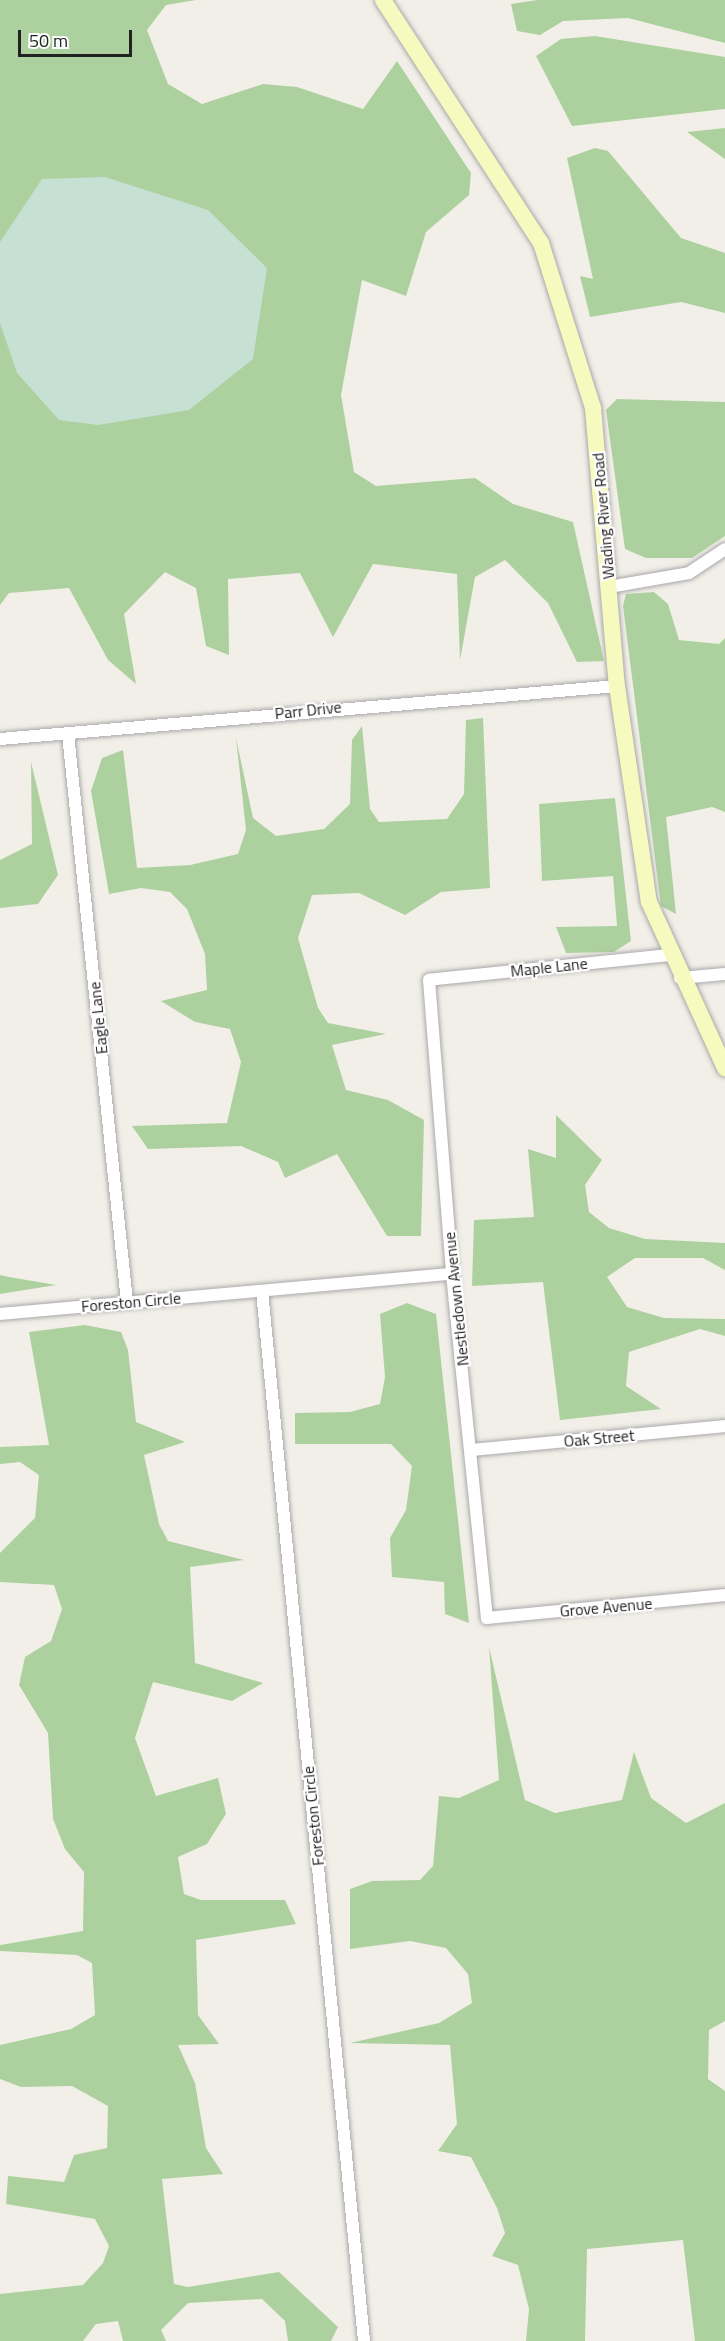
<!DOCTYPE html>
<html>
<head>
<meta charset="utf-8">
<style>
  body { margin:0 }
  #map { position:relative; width:725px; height:2341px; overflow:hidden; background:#f2efe9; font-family:"Titillium Web",sans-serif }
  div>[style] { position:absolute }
  .forest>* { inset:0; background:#add19e }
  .wetland>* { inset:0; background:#c6e0d4 }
  .roads { filter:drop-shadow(0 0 2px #a9a9a9) drop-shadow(0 0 2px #a9a9a9) }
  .street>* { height:12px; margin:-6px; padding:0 6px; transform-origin:6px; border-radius:6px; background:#fff }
  .secondary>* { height:16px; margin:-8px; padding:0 8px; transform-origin:8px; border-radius:8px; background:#f7fabf }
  span { translate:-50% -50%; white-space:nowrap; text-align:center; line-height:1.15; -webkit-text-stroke:4.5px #fff; paint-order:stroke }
  .street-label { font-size:16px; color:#222 }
  .scale { position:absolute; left:18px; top:30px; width:114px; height:27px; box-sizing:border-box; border:3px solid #222; border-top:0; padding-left:8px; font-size:18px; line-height:21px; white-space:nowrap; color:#222; -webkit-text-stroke:4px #fff; paint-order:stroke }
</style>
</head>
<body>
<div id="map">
  <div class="forest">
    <div style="clip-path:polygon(0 0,196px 0,166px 5px,147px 30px,168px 84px,202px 104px,263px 84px,297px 87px,363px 109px,397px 61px,471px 173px,469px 195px,426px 232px,406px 296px,362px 280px,341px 395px,354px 472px,376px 486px,475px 478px,513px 504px,573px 522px,604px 661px,577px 662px,548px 603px,505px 560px,475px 577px,460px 660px,457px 574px,373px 564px,333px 637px,300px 573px,228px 579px,229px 655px,206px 646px,196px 588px,165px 572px,124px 614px,136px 684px,108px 660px,69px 588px,9px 593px,0 605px)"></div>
    <div style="clip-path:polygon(537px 0,725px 0,725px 43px,628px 18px,563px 21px,540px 35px,517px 31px,511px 4px)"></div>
    <div style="clip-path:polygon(595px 36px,725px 57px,725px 109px,572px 126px,536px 56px,561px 39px)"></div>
    <div style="clip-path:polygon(725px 128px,725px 159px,687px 132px)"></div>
    <div style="clip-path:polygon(595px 148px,608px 151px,681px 238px,725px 253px,725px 313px,681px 302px,590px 317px,580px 276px,593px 279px,567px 158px)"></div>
    <div style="clip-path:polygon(617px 399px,725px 402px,725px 536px,692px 558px,646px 558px,625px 549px,606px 410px)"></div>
    <div style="clip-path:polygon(654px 592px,668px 604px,679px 640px,719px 644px,725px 638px,725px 812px,712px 807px,666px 817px,676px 914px,661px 906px,623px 606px,626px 594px)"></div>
    <div style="clip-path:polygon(483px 718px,490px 888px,441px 892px,405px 915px,359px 893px,312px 895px,298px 938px,318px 1008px,328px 1023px,386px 1034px,332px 1045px,346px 1090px,388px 1100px,424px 1120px,421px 1236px,387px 1236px,337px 1154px,285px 1178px,278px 1162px,241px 1146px,148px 1149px,132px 1126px,227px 1123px,241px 1062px,230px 1029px,195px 1022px,161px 1001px,207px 990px,205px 954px,187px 909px,170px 892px,141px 888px,109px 894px,91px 791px,102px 758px,123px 750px,137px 868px,190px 865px,238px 854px,246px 830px,236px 738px,253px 818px,276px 836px,324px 829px,350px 804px,352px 740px,362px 726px,370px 809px,379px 822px,447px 819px,464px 794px,466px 720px)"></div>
    <div style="clip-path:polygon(31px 762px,58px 875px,38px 904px,0 908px,0 860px,32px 844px)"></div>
    <div style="clip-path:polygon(615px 798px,631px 941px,614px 952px,566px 953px,556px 927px,617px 926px,613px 876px,542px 881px,539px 804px)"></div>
    <div style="clip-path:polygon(556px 1115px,602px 1160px,585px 1185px,589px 1212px,609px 1228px,645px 1239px,725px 1243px,725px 1270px,703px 1258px,635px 1258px,607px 1277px,627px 1307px,664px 1318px,725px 1319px,725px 1336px,700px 1329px,629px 1352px,626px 1386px,661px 1409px,560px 1420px,543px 1282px,472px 1286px,474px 1220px,534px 1217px,528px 1149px,556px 1158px)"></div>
    <div style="clip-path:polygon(0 1275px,9px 1277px,56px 1285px,0 1294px)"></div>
    <div style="clip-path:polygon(407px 1303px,436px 1314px,469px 1623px,445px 1614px,444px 1582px,392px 1577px,390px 1538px,406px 1510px,412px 1466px,391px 1444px,295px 1444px,295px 1413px,350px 1412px,380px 1404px,385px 1377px,380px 1314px)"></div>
    <div style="clip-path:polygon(85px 1325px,121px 1332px,128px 1350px,136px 1422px,185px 1442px,144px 1455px,159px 1524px,168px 1541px,244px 1560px,190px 1567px,195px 1663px,263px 1683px,232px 1701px,153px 1682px,135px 1738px,156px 1796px,218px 1778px,226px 1814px,207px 1844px,178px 1857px,184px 1894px,201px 1900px,285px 1900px,296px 1924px,196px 1940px,198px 2015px,219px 2044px,178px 2045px,195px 2083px,206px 2148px,223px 2174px,162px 2179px,174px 2284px,188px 2287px,279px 2272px,338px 2327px,331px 2341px,288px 2341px,285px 2321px,262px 2299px,188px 2303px,161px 2330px,166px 2341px,123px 2341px,118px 2321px,96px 2324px,83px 2341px,0 2341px,0 2294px,83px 2285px,103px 2263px,109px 2246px,95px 2219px,6px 2204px,8px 2176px,64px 2182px,74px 2155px,107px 2148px,108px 2106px,72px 2086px,21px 2087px,0 2079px,0 2045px,71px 2029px,95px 2015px,92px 1963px,77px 1955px,0 1951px,0 1945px,83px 1931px,84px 1872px,65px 1849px,53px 1819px,48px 1733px,19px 1685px,25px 1657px,51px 1641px,62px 1609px,54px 1585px,0 1582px,0 1553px,35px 1518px,39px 1475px,20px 1462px,0 1464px,0 1447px,49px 1445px,29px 1332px)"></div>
    <div style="clip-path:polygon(489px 1647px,525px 1800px,555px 1813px,622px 1800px,634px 1752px,651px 1798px,686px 1823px,725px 1803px,725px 2021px,709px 2030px,708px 2079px,725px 2091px,725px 2341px,695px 2341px,683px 2240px,587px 2249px,585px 2341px,526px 2341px,529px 2309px,518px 2265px,492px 2256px,505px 2233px,497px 2208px,471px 2157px,438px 2151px,457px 2124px,450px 2045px,350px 2043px,439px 2023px,472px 2003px,468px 1974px,446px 1948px,410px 1941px,350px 1949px,350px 1889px,372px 1881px,420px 1880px,433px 1866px,439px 1796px,459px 1798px,499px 1780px)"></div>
  </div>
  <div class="wetland">
    <div style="clip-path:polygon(105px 177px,208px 210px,267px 268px,253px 359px,189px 410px,98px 425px,59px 420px,17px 373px,0 323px,0 242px,42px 179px)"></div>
  </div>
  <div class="roads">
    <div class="street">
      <div style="left:609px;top:587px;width:81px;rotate:-9.9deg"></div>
      <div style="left:689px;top:573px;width:43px;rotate:-33.7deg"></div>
      <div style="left:68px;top:734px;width:571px;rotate:84.07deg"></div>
      <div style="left:0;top:739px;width:619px;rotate:-4.91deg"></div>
      <div style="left:669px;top:955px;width:241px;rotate:174.1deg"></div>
      <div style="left:429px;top:980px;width:295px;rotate:85.5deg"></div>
      <div style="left:452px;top:1274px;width:346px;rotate:84.2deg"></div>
      <div style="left:487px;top:1618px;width:239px;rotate:-5.5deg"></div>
      <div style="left:680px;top:978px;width:45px;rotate:-5.1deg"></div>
      <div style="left:262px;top:1291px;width:1055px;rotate:84.45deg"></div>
      <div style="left:0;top:1314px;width:454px;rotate:-5.1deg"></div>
      <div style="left:472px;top:1450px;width:254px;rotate:-5.4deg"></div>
    </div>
    <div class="secondary">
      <div style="left:383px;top:0;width:290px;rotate:57deg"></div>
      <div style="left:541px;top:243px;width:173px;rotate:72.5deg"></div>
      <div style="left:593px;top:408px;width:279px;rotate:85.1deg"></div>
      <div style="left:617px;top:686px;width:218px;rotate:81.6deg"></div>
      <div style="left:649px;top:902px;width:183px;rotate:65.4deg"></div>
    </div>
  </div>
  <div class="street-label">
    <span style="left:603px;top:516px;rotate:-95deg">Wading River Road</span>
    <span style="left:308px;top:710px;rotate:-6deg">Parr Drive</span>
    <span style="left:549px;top:967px;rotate:-6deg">Maple Lane</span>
    <span style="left:98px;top:1018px;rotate:-96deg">Eagle Lane</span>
    <span style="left:456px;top:1299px;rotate:-96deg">Nestledown Avenue</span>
    <span style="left:131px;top:1302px;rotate:-5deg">Foreston Circle</span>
    <span style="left:599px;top:1438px;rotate:-5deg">Oak Street</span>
    <span style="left:606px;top:1607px;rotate:-5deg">Grove Avenue</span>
    <span style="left:313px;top:1816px;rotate:-96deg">Foreston Circle</span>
  </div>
  <div class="scale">50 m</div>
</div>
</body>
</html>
